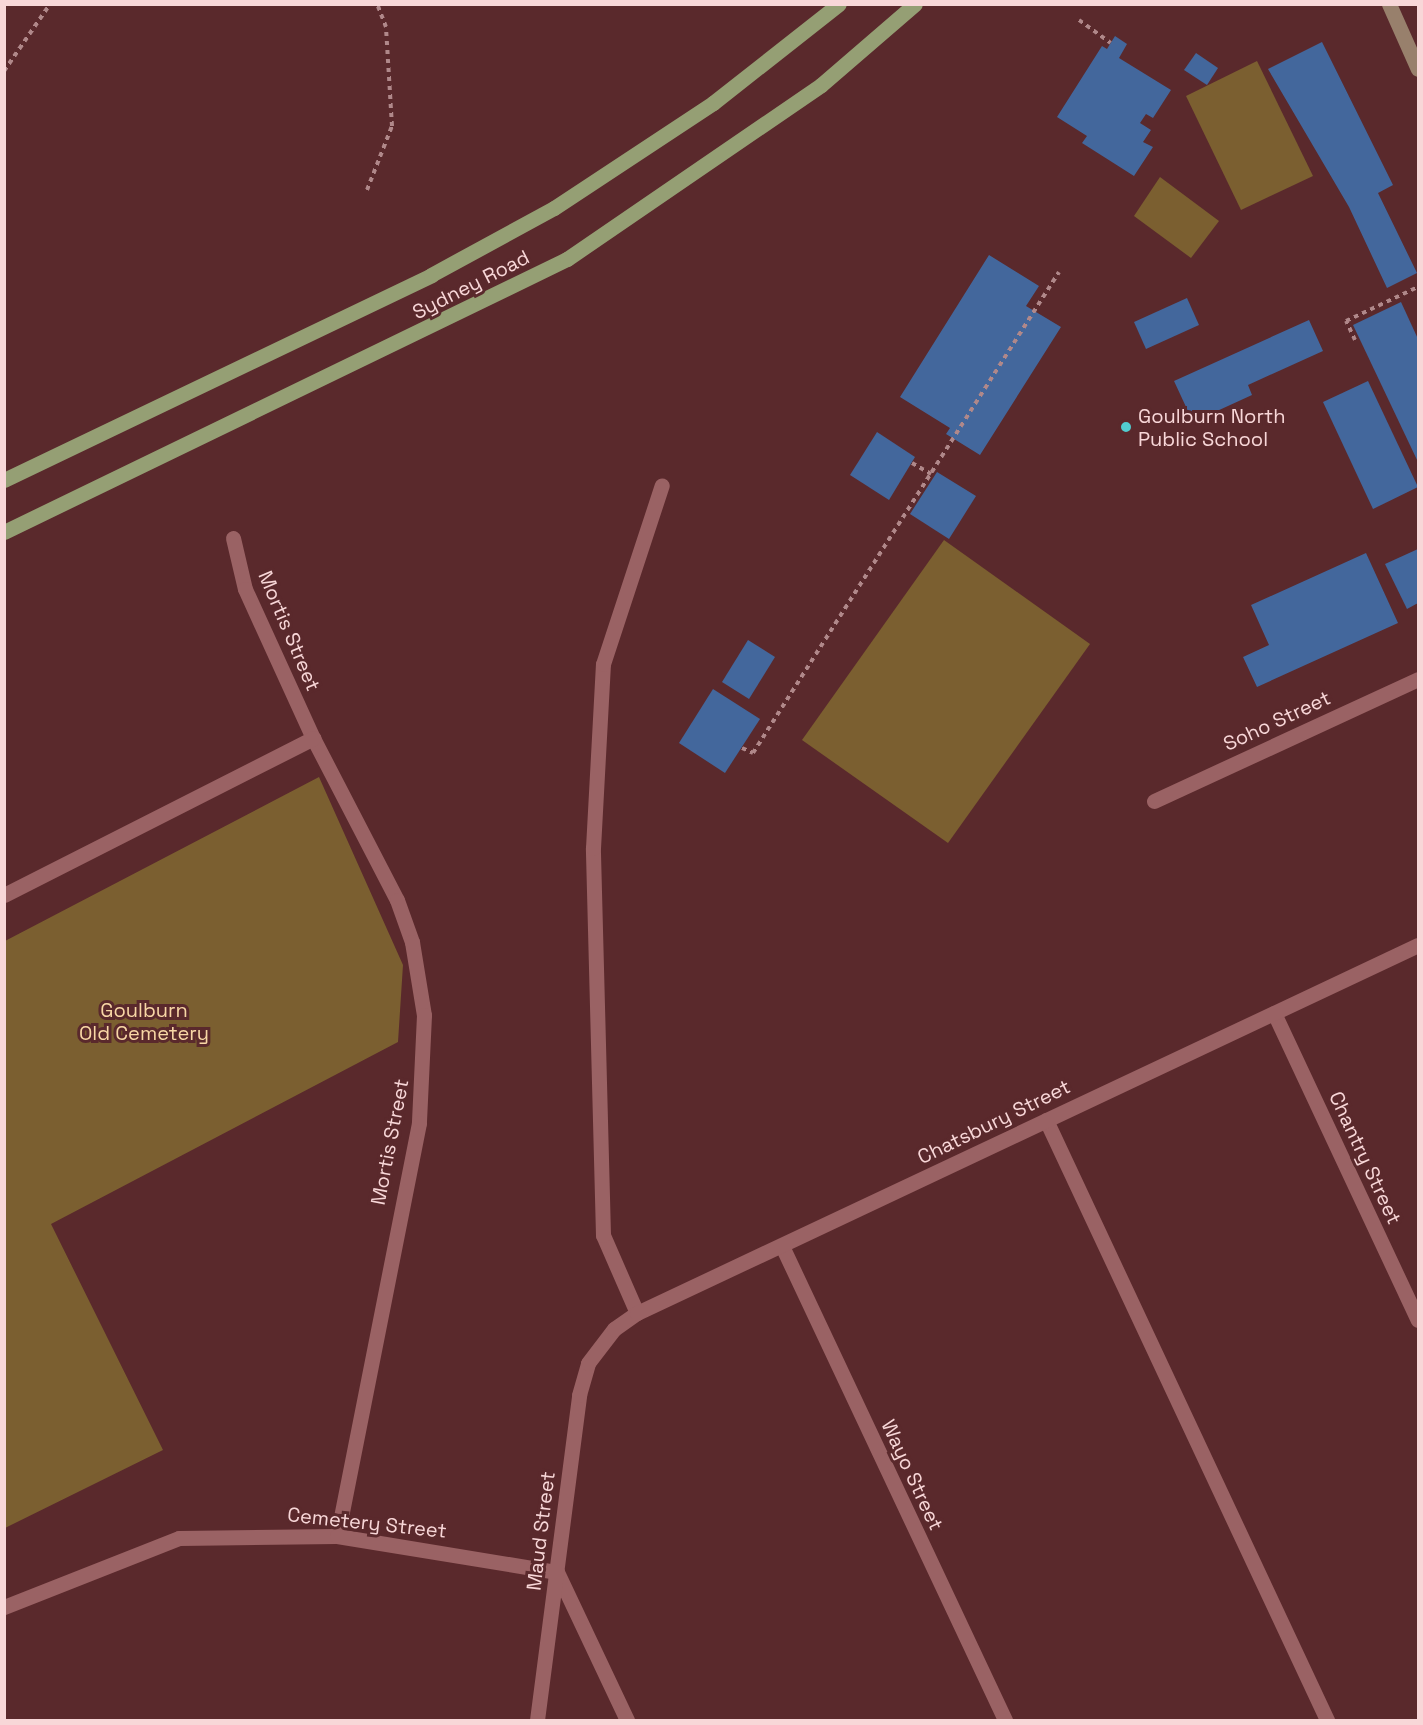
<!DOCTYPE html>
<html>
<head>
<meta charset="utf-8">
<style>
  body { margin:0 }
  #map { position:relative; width:1423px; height:1725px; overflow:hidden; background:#5a292c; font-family:"Space Grotesk",sans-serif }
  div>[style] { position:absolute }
  .green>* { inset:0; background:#7b5f30 }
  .building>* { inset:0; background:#43679c }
  .path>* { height:4px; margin-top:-2px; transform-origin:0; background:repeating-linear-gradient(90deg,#b0888a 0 4.5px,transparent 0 9px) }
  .service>* { height:15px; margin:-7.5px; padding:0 7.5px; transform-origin:7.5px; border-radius:7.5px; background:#9a6264 }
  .minor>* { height:15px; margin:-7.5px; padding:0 7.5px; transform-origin:7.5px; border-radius:7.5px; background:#9a6264 }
  .secondary>* { height:15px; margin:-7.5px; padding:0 7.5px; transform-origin:7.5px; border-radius:7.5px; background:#98806c }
  .primary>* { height:15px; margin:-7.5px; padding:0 7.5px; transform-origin:7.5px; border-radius:7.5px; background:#959f74 }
  .dots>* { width:16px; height:16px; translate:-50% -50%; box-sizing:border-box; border:3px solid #5a292c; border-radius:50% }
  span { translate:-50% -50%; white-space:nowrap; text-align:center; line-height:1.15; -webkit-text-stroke:6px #5a292c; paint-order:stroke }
  .street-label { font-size:20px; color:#f8d7d8 }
  .poi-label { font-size:20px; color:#f8d7d8 }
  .left { translate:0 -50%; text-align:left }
  .park-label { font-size:20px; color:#f8d7a5 }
  .frame { position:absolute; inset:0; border:6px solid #f8d7d8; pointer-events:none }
</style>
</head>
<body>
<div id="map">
  <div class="green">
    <div style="clip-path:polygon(1257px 61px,1313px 176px,1241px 210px,1186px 96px)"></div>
    <div style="clip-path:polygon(1160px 177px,1219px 221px,1191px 258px,1134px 216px)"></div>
    <div style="clip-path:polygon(944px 540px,1090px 644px,948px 843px,802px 740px)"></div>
    <div style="clip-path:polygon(319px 777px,403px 965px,398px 1042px,51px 1224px,163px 1450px,5px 1528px,5px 941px)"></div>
  </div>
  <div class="building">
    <div style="clip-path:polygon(1115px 36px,1127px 44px,1119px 58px,1171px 90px,1153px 118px,1146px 114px,1140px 123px,1151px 130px,1143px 142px,1153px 147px,1134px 176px,1082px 143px,1087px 136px,1057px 117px,1102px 46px,1107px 49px)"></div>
    <div style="clip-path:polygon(1322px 42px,1393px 185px,1378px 193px,1417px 273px,1387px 288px,1349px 207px,1268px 69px)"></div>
    <div style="clip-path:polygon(1196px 53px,1218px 68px,1207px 85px,1184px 70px)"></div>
    <div style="clip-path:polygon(989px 255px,1039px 286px,1026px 306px,1061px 327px,980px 455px,946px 434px,950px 428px,900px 397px)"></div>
    <div style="clip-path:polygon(1187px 298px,1199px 325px,1146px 349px,1134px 322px)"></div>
    <div style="clip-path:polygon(1401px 302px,1418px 339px,1418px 462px,1353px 325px)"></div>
    <div style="clip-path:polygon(1309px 320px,1323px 351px,1248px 385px,1252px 395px,1193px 422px,1174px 381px)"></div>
    <div style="clip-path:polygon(1368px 381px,1418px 487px,1373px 509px,1323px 402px)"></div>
    <div style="clip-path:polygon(877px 432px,915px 457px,889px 500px,850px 475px)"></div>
    <div style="clip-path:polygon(937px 472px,976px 496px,949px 539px,910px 514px)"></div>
    <div style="clip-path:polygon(1418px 549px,1418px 603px,1407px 609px,1385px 564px)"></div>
    <div style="clip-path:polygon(1366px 553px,1398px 623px,1257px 687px,1243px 657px,1269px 645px,1251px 605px)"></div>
    <div style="clip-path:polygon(748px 640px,775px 657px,749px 699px,722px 682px)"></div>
    <div style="clip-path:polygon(713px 689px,760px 719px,725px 773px,679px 743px)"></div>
  </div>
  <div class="path">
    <div style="left:1079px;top:20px;width:39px;rotate:36deg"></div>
    <div style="left:4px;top:71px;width:81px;rotate:-55.5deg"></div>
    <div style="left:367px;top:190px;width:69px;rotate:-68.7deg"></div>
    <div style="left:392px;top:126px;width:99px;rotate:-93.5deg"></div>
    <div style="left:386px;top:27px;width:25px;rotate:-111deg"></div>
    <div style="left:1355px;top:340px;width:21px;rotate:-115deg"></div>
    <div style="left:1346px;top:321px;width:80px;rotate:-25.3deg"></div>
    <div style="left:912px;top:463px;width:22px;rotate:30deg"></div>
    <div style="left:742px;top:748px;width:12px;rotate:24deg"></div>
    <div style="left:753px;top:753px;width:570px;rotate:-57.54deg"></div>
  </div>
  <div class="service">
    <div style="left:1046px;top:1120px;width:663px;rotate:64.9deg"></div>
    <div style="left:557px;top:1572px;width:164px;rotate:64.7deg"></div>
  </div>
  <div class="minor">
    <div style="left:233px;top:538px;width:52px;rotate:76.8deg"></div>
    <div style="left:245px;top:589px;width:164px;rotate:65.5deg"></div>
    <div style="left:313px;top:738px;width:182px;rotate:62.6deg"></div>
    <div style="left:397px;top:900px;width:45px;rotate:70.3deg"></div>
    <div style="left:412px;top:942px;width:74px;rotate:80.7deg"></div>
    <div style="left:424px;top:1015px;width:108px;rotate:92.7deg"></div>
    <div style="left:419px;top:1123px;width:421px;rotate:101.2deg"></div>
    <div style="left:1154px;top:801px;width:291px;rotate:-24.8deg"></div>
    <div style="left:4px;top:895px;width:347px;rotate:-26.9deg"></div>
    <div style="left:1274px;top:1013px;width:339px;rotate:64.9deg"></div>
    <div style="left:782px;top:1246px;width:524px;rotate:64.8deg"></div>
    <div style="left:637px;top:1313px;width:85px;rotate:-113.6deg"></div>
    <div style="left:603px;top:1235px;width:387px;rotate:-91.5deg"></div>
    <div style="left:593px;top:848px;width:184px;rotate:-86.9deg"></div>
    <div style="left:603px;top:664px;width:188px;rotate:-71.8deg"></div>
    <div style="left:4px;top:1607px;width:188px;rotate:-21.5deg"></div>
    <div style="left:179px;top:1538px;width:158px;rotate:-0.7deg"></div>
    <div style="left:337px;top:1536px;width:223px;rotate:9.3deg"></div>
    <div style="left:537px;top:1720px;width:328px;rotate:-82.6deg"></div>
    <div style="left:579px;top:1395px;width:33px;rotate:-74deg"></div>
    <div style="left:588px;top:1363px;width:43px;rotate:-52.6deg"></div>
    <div style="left:614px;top:1329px;width:28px;rotate:-35deg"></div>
    <div style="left:637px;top:1313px;width:863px;rotate:-25.23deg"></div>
  </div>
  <div class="secondary">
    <div style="left:1389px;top:4px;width:71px;rotate:66deg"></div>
  </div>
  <div class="primary">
    <div style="left:4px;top:480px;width:474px;rotate:-25.6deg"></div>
    <div style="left:431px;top:275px;width:140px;rotate:-28.6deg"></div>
    <div style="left:554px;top:208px;width:191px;rotate:-33.4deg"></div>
    <div style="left:713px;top:103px;width:160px;rotate:-38.2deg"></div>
    <div style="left:4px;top:532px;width:626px;rotate:-25.87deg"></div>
    <div style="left:567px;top:259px;width:308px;rotate:-34.4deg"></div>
    <div style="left:821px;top:85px;width:124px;rotate:-40.8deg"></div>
  </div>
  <div class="dots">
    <div style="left:1126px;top:427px;background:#52cdd0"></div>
  </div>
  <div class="street-label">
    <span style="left:471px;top:285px;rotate:-27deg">Sydney Road</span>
    <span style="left:289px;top:631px;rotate:67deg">Mortis Street</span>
    <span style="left:1277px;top:721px;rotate:-25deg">Soho Street</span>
    <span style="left:994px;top:1122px;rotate:-26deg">Chatsbury Street</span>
    <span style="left:390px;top:1142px;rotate:-79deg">Mortis Street</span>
    <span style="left:1365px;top:1158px;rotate:65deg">Chantry Street</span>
    <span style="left:912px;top:1475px;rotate:65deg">Wayo Street</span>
    <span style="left:367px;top:1523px;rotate:6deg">Cemetery Street</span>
    <span style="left:541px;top:1531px;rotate:-83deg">Maud Street</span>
  </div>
  <div class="poi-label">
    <span class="left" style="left:1138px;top:428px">Goulburn North<br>Public School</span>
  </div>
  <div class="park-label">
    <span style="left:144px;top:1022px">Goulburn<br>Old Cemetery</span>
  </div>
  <div class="frame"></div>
</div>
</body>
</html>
